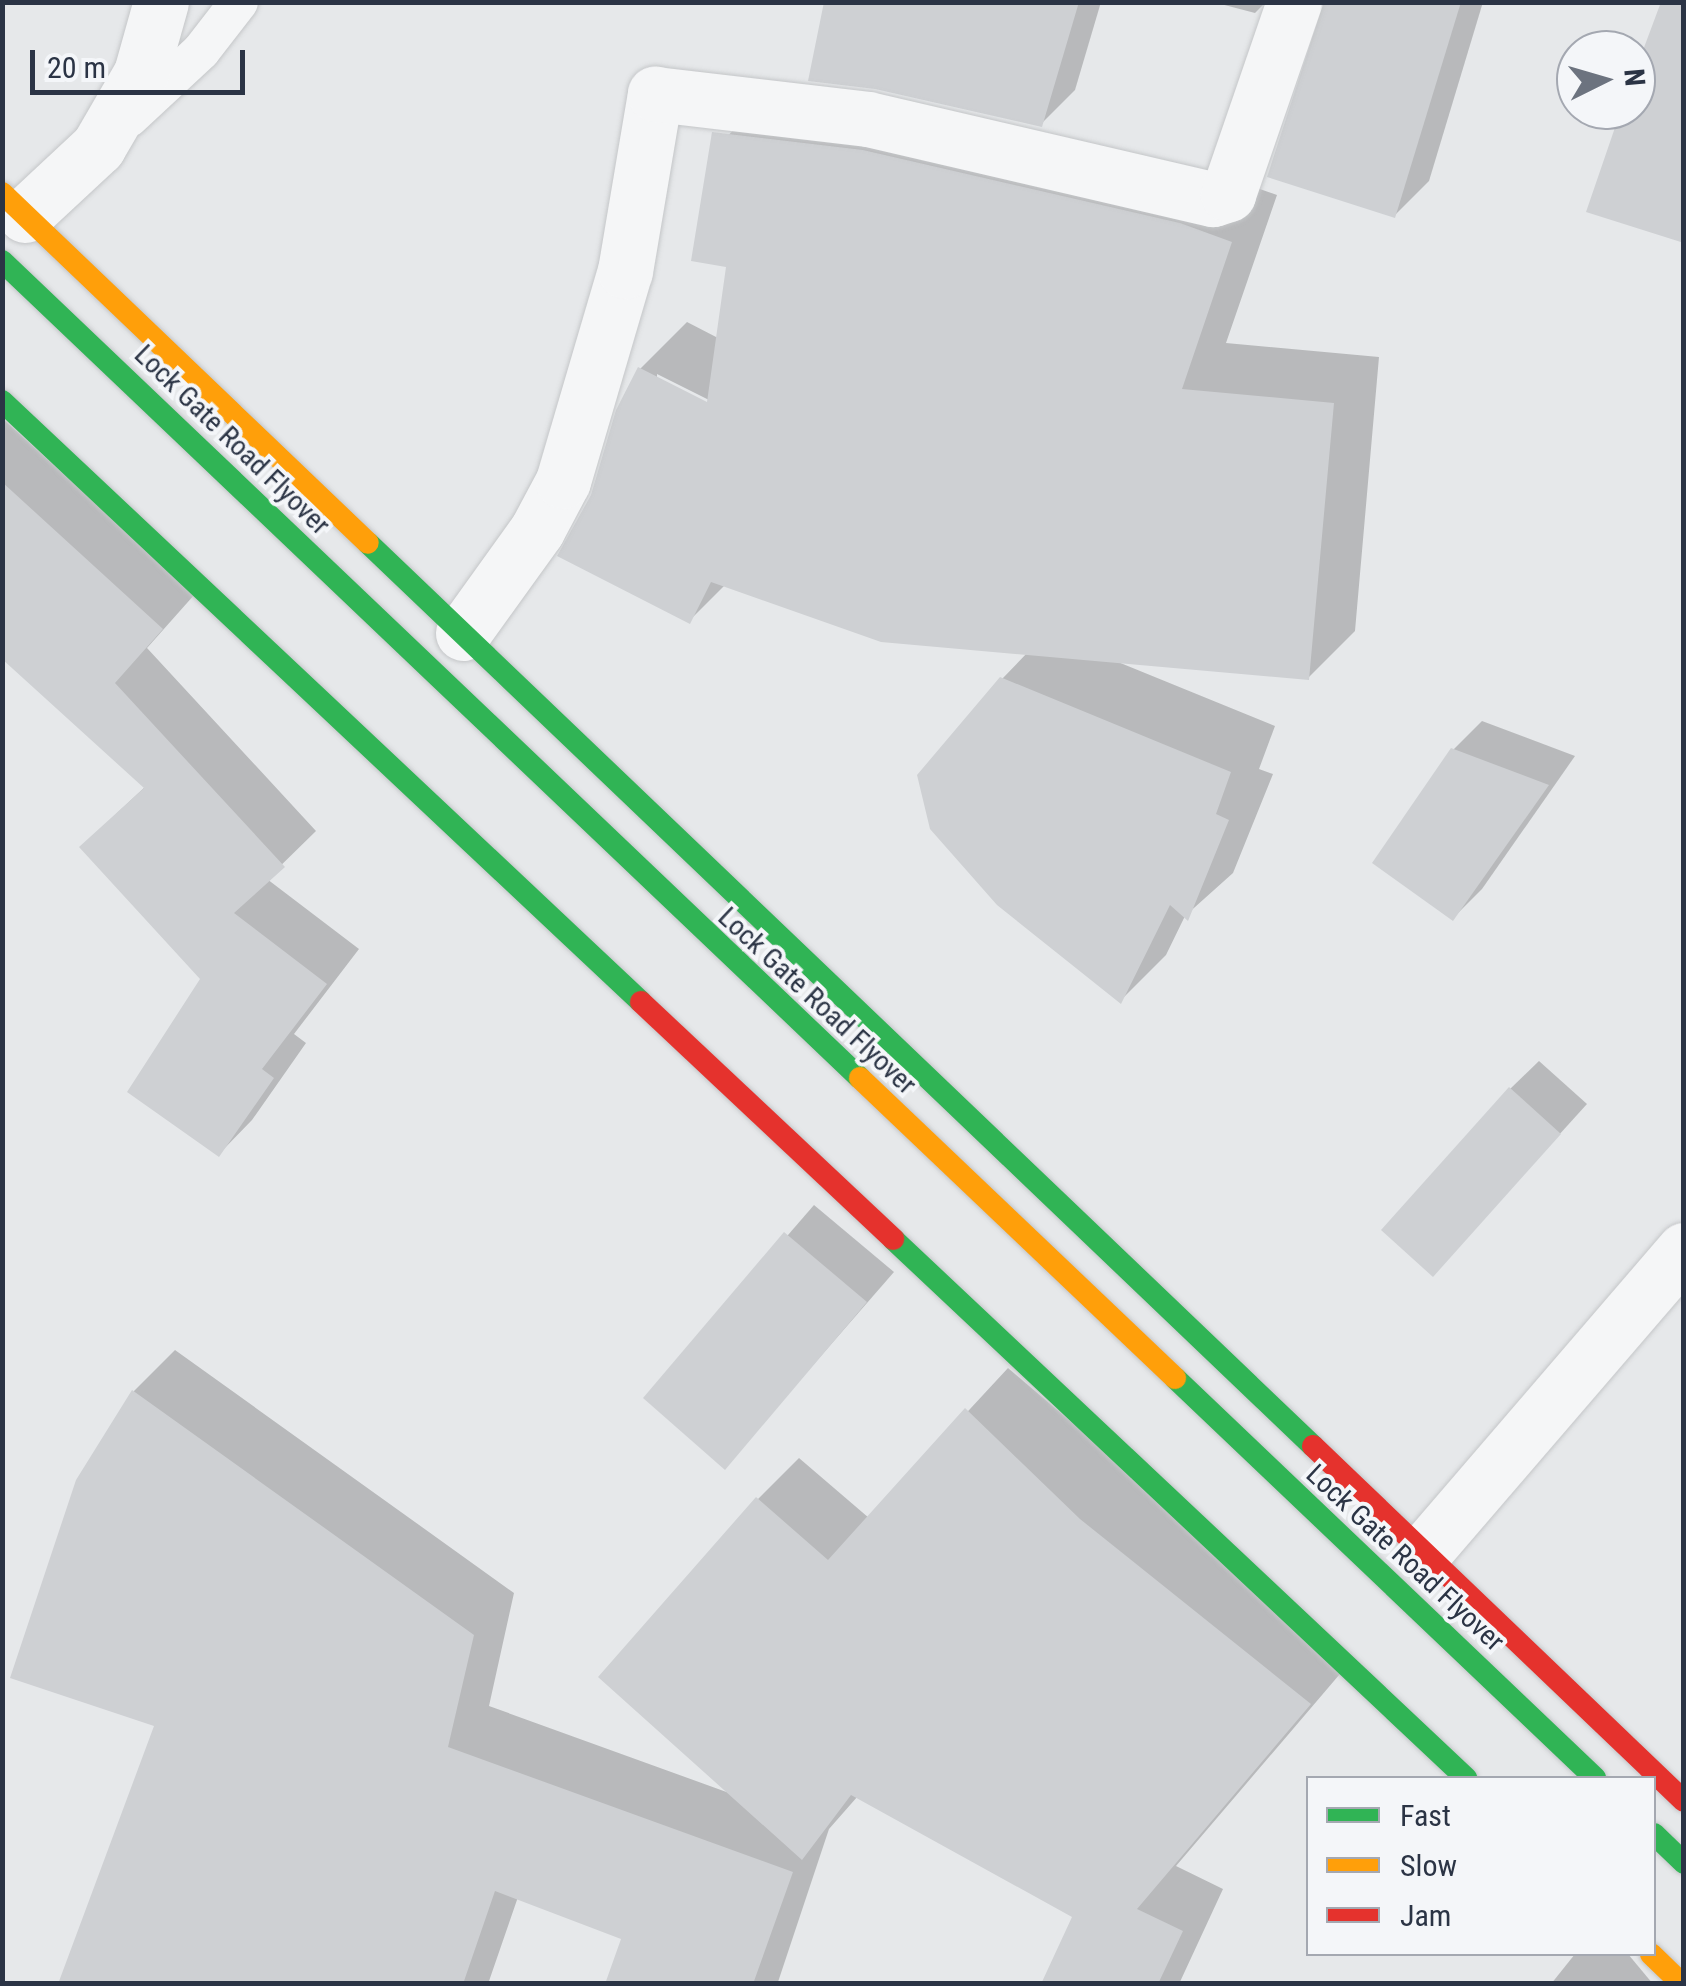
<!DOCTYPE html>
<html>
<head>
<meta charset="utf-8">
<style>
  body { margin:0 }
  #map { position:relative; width:1686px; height:1986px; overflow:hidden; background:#e6e8ea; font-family:"Roboto Condensed",sans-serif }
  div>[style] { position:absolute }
  .shadow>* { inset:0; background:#0003 }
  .building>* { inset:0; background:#ced0d3 }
  .roads { filter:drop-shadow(0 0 2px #c4c6c8) drop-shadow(0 0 2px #c4c6c8) }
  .lane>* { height:38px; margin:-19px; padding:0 19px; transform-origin:19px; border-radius:19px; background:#f5f6f7 }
  .street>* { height:55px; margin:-27.5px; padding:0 27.5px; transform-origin:27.5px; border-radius:27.5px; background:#f5f6f7 }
  .fast>* { height:22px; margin:-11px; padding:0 11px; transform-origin:11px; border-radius:11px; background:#30b455 }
  .slow>* { height:22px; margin:-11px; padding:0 11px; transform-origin:11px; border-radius:11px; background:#ff9f0a }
  .jam>* { height:22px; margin:-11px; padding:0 11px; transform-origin:11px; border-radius:11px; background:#e5322d }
  span { translate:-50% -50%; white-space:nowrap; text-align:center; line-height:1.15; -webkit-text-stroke:8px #f4f6f9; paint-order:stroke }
  .street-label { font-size:28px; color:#2b3445 }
  .frame { position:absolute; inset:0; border:5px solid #2b3445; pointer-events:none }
  .legend { position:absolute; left:1306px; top:1776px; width:350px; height:180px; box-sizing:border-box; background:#f4f6f9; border:2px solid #a4a8b1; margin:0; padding:12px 18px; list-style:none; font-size:30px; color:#2b3445 }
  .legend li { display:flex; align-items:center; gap:20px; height:50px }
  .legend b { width:50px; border:2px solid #a4a8b1 }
  .north { position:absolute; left:1556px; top:30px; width:100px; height:100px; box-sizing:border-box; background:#f4f6f9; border:2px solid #a4a8b1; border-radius:50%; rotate:85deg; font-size:28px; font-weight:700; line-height:40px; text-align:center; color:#2b3445 }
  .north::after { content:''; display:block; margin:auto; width:35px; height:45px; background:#6c737f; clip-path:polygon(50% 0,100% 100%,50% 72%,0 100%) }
  .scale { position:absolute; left:30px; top:50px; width:215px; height:45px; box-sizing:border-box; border:5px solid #2b3445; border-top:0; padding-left:12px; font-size:30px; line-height:35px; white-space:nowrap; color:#2b3445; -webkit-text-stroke:8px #f4f6f9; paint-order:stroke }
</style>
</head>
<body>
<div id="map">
  <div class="shadow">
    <div style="clip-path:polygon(827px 2px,1101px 2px,1075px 90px,1041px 124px)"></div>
    <div style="clip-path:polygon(1213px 2px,1266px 2px,1255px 13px)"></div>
    <div style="clip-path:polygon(1324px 2px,1483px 2px,1429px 181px,1395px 215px)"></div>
    <div style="clip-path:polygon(evenodd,757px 106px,1228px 178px,1277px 195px,1226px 343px,1379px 357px,1355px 631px,1308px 678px,1118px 662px,1275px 726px,1259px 769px,1273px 774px,1233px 873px,1185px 916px,1166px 955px,1121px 1000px,1002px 679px,1028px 652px,726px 584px,690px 620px,593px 496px,640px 369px,687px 322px,718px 338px,729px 265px,711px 153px,757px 106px,657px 374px,719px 405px,717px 410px,657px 380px,657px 374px)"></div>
    <div style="clip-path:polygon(2px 418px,195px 594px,147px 648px,316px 831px,267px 879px,359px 949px,294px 1034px,306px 1043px,252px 1120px,219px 1154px,203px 978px,116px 814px,146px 786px,2px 656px)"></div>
    <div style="clip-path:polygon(1482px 721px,1575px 756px,1482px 889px,1453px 918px,1453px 750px)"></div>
    <div style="clip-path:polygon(1539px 1061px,1587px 1104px,1433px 1274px,1510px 1089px)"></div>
    <div style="clip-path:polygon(814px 1205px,894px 1272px,725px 1466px,647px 1398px)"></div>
    <div style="clip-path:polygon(175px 1350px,514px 1593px,489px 1706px,732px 1794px,758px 1499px,799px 1458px,869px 1518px,1008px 1368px,1351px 1661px,1176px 1866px,1223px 1889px,1179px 1984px,1044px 1984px,1075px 1916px,858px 1796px,829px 1829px,778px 1982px,783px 1984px,608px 1984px,624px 1937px,518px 1897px,488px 1984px,60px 1984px,157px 1724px,134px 1391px)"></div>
    <div style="clip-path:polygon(1575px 1954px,1628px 1954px,1653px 1984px,1551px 1984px)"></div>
  </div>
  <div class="building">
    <div style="clip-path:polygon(824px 2px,1079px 2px,1042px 127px,875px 89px,808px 81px)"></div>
    <div style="clip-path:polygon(1324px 2px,1461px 2px,1395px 218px,1267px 177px)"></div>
    <div style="clip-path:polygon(1661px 2px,1684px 2px,1684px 243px,1586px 212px,1621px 110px,1636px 110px,1636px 69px)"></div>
    <div style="clip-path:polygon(712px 132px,863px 150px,1180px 223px,1232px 242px,1182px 389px,1334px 403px,1309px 680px,881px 642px,711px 582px,690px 624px,557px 556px,591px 495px,616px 410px,638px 367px,707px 402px,726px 267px,691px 261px)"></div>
    <div style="clip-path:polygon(2px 482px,163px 629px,115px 683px,285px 867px,234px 913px,327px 984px,262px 1069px,274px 1078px,219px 1157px,127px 1092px,200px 979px,79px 847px,144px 788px,2px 659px)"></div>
    <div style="clip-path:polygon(1000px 677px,1231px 772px,1216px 814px,1229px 820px,1188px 921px,1170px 905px,1121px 1004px,997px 905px,930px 829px,917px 775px)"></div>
    <div style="clip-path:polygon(1451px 748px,1549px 785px,1453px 921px,1372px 863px)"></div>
    <div style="clip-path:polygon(1509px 1087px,1561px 1134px,1433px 1277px,1381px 1230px)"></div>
    <div style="clip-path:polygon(784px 1232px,867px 1302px,725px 1470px,643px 1398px)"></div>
    <div style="clip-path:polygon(132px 1390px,474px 1635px,448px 1747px,793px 1872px,753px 1984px,605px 1984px,621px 1939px,495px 1891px,463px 1984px,58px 1984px,154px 1726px,10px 1678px,76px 1480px)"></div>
    <div style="clip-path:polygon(965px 1408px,1080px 1519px,1311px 1704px,1137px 1909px,1183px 1931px,1158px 1984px,1041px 1984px,1072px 1917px,851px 1795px,802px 1860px,598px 1677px,756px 1497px,828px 1560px)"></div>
  </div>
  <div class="roads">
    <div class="lane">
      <div style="left:129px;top:118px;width:98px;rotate:-42.9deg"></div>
      <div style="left:201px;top:51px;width:62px;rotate:-52.2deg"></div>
    </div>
    <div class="street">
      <div style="left:25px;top:215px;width:100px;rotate:-43deg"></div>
      <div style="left:98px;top:147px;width:86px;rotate:-59.8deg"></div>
      <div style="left:141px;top:73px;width:74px;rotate:-74.3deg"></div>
      <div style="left:463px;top:633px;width:127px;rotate:-54.3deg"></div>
      <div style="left:537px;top:530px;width:55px;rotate:-62deg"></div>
      <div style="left:563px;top:481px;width:219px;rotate:-73.6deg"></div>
      <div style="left:625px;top:271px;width:180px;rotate:-80.4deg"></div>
      <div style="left:655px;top:94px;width:214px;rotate:6.7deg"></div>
      <div style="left:868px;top:119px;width:354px;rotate:13.1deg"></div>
      <div style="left:1213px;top:199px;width:16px;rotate:-18deg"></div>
      <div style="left:1228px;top:194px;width:203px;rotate:-71deg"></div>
      <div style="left:1425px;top:1551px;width:397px;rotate:-49.3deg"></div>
    </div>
    <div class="fast">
      <div style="left:2px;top:261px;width:1185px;rotate:43.6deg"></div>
      <div style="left:2px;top:401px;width:877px;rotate:43.24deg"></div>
      <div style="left:368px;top:543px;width:1307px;rotate:43.7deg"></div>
      <div style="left:893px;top:1239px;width:787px;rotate:43.25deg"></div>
      <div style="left:1175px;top:1378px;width:580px;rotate:43.6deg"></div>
      <div style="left:1654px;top:1834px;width:42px;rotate:44deg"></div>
    </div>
    <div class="slow">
      <div style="left:2px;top:193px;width:506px;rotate:43.72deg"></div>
      <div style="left:860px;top:1078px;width:435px;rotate:43.6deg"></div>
      <div style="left:1651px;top:1954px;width:43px;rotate:44.1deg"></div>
    </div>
    <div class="jam">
      <div style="left:641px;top:1002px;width:346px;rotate:43.2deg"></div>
      <div style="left:1313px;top:1446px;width:513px;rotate:43.74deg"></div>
    </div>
  </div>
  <div class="street-label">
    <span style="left:232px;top:440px;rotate:44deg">Lock Gate Road Flyover</span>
    <span style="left:817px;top:1001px;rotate:43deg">Lock Gate Road Flyover</span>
    <span style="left:1405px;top:1558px;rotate:43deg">Lock Gate Road Flyover</span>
  </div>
  <div class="frame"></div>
  <ul class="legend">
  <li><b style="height:12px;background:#30b455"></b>Fast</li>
  <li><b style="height:12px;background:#ff9f0a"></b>Slow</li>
  <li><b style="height:12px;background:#e5322d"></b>Jam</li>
  </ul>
  <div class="north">N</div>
  <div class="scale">20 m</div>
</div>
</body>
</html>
